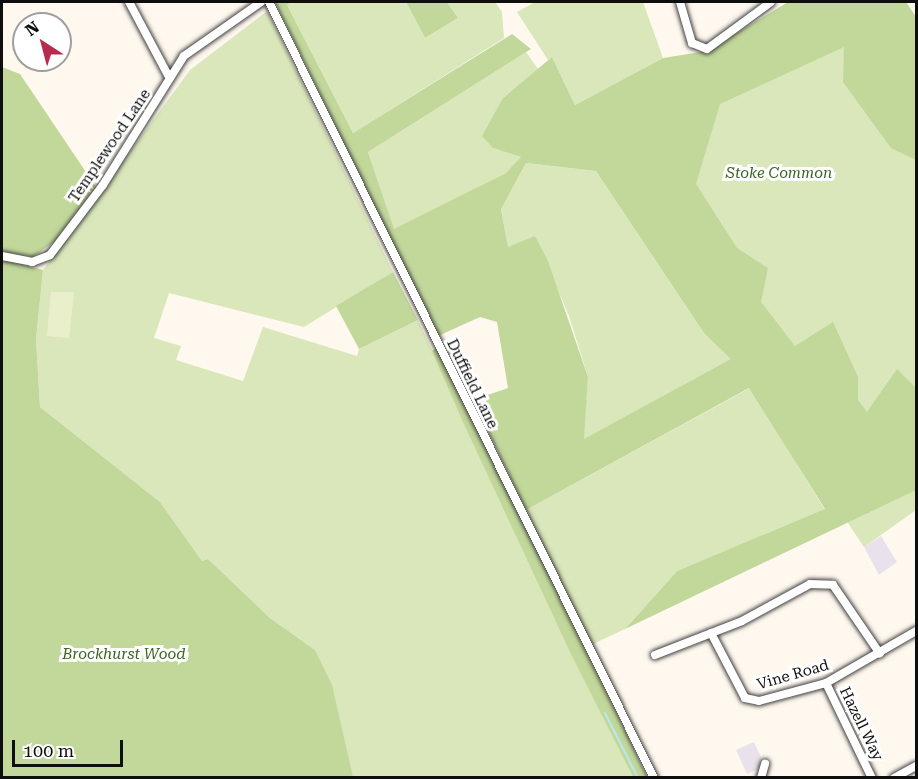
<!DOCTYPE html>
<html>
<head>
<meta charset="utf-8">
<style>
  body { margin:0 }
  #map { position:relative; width:918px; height:779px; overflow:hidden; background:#fef8ef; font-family:"Roboto Serif",serif }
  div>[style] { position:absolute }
  .industrial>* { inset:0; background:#e9e2ec }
  .green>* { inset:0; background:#dae7ba }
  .forest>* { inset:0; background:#c2d89a }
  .pitch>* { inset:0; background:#eaefcb }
  .stream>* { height:2px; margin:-1px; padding:0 1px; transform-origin:1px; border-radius:1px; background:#b6e8f4 }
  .roads { filter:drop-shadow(0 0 2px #414141) drop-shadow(0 0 2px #414141) }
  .minor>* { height:8px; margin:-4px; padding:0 4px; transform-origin:4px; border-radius:4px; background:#fff }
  span { translate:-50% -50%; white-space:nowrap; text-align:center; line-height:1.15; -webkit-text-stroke:6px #fff; paint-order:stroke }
  .street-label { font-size:15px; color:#0e0e0e }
  .park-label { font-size:15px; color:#3b6320; font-style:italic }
  .frame { position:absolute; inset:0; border:3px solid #0e0e0e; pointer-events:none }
  .north { position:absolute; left:12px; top:12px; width:60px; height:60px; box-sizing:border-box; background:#fff; border:2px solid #9f9f9f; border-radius:50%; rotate:324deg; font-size:16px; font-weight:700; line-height:24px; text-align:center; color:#0e0e0e }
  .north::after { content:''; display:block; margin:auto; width:21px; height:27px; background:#b82b4d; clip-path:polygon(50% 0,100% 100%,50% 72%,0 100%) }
  .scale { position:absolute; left:12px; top:740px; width:111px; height:27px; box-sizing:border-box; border:3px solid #0e0e0e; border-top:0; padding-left:8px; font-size:18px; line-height:21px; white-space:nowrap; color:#0e0e0e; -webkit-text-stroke:4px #fff; paint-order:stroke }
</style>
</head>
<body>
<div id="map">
  <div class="industrial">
    <div style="clip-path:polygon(881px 536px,897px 562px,879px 575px,864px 547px)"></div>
    <div style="clip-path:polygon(754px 742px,765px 766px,747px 774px,736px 750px)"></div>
  </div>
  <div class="green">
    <div style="clip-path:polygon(291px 2px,406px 2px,425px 38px,458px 18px,447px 2px,495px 2px,502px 12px,504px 38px,353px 133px,287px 5px)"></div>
    <div style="clip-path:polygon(535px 2px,643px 2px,663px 58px,575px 105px,552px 57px,548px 60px,517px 12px)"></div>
    <div style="clip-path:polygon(906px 2px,916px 17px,916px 510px,864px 547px,723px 336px,673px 80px)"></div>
    <div style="clip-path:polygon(267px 11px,393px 272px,304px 327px,169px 293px,154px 338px,181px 346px,176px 360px,243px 381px,263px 327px,357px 356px,359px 349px,418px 320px,633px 777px,353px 777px,315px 650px,270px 618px,208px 559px,202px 561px,160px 502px,40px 407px,36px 339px,43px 270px,190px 70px)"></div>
    <div style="clip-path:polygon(526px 52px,538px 69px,503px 98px,493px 148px,522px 157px,506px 173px,394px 230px,368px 152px)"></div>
    <div style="clip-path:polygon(526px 163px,596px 171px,704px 333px,732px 359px,583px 440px,588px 377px,569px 316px,535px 237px,508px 248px,501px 208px)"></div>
    <div style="clip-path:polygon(750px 388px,825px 510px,677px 571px,625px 629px,591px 645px,526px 510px)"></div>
  </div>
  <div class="forest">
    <div style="clip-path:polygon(evenodd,275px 2px,291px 2px,287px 5px,353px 133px,512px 34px,531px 49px,368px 152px,394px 229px,506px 173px,521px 157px,493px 148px,482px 136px,503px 98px,552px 57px,575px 105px,663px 58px,707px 51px,788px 2px,906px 2px,916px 17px,916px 160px,891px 148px,843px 82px,844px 47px,720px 104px,696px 184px,737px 248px,768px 268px,761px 302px,795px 346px,833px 322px,858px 377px,858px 400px,867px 412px,897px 369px,916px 388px,916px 490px,625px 629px,677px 571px,825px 509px,749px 388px,526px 510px,473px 400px,508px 388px,497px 322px,480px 317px,438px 336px,275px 2px,526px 163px,596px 171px,704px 333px,731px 359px,584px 439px,588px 377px,548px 261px,535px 236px,508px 247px,501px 209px,526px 163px)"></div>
    <div style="clip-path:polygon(406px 2px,447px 2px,458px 18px,425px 38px)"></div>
    <div style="clip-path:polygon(2px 67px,20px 74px,96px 187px,55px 241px,33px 257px,2px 252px)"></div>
    <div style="clip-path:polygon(2px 259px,43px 270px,36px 339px,40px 407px,160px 502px,202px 561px,208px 559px,270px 618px,315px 650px,332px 685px,353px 777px,2px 777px)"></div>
    <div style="clip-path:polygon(393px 272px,418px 320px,359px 349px,336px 306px)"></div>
    <div style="clip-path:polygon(436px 348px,591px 657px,647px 777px,633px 777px,571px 654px,462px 420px,432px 351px)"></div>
  </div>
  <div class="pitch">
    <div style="clip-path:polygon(51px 292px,74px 292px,69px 338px,47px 336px)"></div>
  </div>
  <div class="stream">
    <div style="left:605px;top:713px;width:73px;rotate:63.1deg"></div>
  </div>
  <div class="roads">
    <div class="minor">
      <div style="left:129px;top:2px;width:85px;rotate:61.9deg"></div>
      <div style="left:269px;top:2px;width:866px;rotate:63.61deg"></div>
      <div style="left:680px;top:2px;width:43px;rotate:73.7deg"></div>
      <div style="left:692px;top:43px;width:16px;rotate:22deg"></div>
      <div style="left:707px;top:49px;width:79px;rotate:-36.3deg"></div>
      <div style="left:2px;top:256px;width:31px;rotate:11deg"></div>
      <div style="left:32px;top:262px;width:19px;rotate:-21deg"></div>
      <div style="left:50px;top:255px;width:88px;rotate:-52.9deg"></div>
      <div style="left:103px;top:185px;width:152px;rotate:-57.9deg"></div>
      <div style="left:184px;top:56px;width:94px;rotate:-35deg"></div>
      <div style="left:711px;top:633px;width:73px;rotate:62.4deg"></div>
      <div style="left:745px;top:698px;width:14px;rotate:12deg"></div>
      <div style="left:759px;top:701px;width:69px;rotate:-15deg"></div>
      <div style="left:826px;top:683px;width:104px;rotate:-30deg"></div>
      <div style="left:655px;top:655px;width:93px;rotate:-21.3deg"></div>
      <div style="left:742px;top:621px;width:77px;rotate:-28.6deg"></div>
      <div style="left:810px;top:584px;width:23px;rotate:2deg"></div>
      <div style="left:833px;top:585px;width:83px;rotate:55.7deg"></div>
      <div style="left:826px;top:683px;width:106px;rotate:64.2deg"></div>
      <div style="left:761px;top:778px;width:15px;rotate:-74deg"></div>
      <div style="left:894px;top:778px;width:25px;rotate:-29deg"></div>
    </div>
  </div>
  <div class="street-label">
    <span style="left:110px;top:146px;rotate:-56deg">Templewood Lane</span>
    <span style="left:472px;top:384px;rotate:64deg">Duffield Lane</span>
    <span style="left:793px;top:675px;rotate:-16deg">Vine Road</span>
    <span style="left:861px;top:724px;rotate:64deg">Hazell Way</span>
  </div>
  <div class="park-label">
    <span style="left:779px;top:174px">Stoke Common</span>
    <span style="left:124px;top:655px">Brockhurst Wood</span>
  </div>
  <div class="frame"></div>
  <div class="north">N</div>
  <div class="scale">100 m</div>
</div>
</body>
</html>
